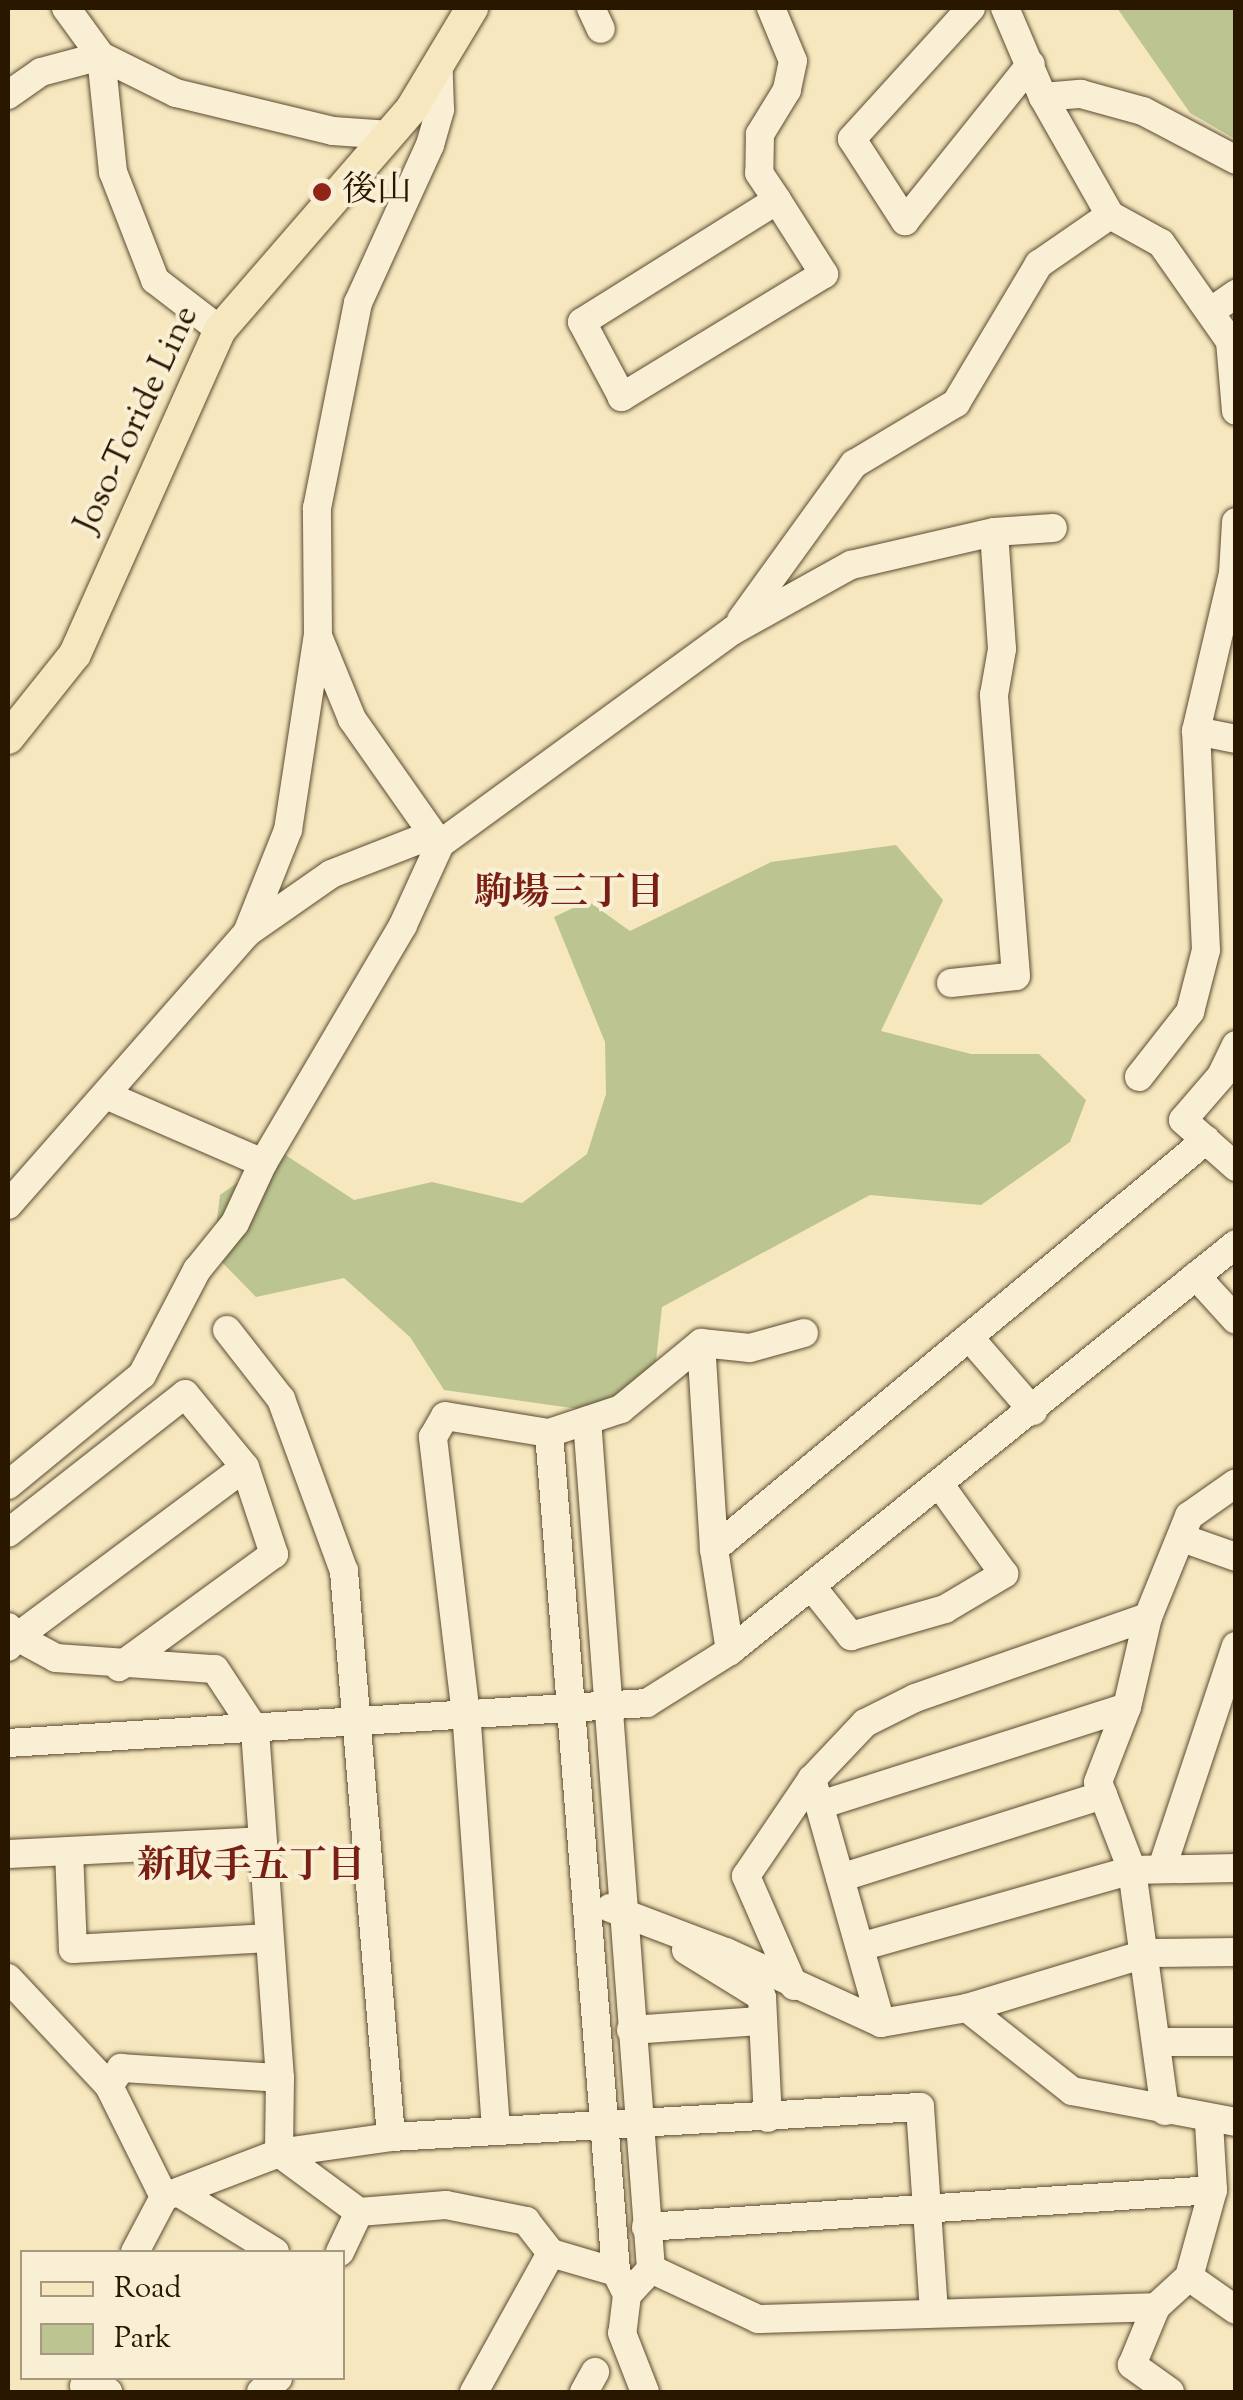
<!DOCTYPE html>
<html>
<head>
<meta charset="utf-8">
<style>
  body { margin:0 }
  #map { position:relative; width:1243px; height:2400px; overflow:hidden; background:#f6e7be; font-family:"Sorts Mill Goudy","Noto Serif JP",serif }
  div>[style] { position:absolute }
  .green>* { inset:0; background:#bcc592 }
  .roads { filter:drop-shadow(0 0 2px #5c4b30) drop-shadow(0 0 2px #5c4b30) }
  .minor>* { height:28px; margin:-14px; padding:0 14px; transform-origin:14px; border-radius:14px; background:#f9efd5 }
  .major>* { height:32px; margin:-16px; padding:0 16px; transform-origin:16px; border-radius:16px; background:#f6e7be }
  .dots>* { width:28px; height:28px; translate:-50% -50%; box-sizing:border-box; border:5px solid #f9efd5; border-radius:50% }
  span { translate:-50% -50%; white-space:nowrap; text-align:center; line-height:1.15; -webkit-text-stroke:8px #f9efd5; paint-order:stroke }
  .poi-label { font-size:35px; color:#291700 }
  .left { translate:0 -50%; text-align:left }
  .street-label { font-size:35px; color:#291700 }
  .neighbourhood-label { font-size:38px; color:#7a1f14; font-weight:700 }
  .frame { position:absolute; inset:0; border:10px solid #291700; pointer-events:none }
  .legend { position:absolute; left:20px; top:2250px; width:325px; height:130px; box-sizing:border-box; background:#f9efd5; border:2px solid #a69980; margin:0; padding:12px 18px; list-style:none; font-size:30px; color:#291700 }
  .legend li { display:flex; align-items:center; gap:20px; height:50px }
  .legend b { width:50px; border:2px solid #a69980 }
</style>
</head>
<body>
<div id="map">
  <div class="green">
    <div style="clip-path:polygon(1117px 8px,1235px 8px,1235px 139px,1190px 113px)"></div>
    <div style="clip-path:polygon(896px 845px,943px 900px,881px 1031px,971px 1054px,1039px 1054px,1086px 1100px,1070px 1142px,981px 1205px,870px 1195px,662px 1307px,656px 1361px,607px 1413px,444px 1390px,410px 1337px,344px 1278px,256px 1297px,213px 1253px,220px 1195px,281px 1152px,354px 1200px,432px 1182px,522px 1203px,587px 1154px,606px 1094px,605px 1042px,554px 917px,588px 901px,630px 931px,771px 862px)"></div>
  </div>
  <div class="roads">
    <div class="minor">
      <div style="left:66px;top:8px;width:59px;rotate:53.9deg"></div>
      <div style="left:101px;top:56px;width:84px;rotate:26.3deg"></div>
      <div style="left:176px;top:93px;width:162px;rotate:13.6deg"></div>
      <div style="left:333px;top:131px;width:57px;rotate:4deg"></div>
      <div style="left:591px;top:8px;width:23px;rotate:65deg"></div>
      <div style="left:771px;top:8px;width:57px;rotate:67.5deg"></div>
      <div style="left:793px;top:61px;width:30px;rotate:102deg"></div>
      <div style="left:787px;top:90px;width:52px;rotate:121.5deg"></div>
      <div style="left:760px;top:134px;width:39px;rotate:91deg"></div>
      <div style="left:759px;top:173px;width:32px;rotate:56deg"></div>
      <div style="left:777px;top:200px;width:88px;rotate:57.6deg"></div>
      <div style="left:824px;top:274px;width:237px;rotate:148.7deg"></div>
      <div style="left:622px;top:397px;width:85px;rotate:-118.1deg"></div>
      <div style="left:582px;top:322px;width:230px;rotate:-32deg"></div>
      <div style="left:971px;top:8px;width:177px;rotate:132.3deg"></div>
      <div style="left:852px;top:139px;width:98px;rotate:57.1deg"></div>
      <div style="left:905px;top:221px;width:201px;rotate:-51.3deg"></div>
      <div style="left:1005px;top:8px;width:97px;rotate:66.9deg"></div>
      <div style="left:1043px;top:97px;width:38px;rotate:-5deg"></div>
      <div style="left:1081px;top:94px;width:64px;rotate:15.3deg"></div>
      <div style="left:1143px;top:111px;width:105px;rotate:27.8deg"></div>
      <div style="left:8px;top:95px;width:40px;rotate:-34.9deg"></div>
      <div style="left:41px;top:72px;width:62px;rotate:-14.9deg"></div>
      <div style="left:101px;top:56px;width:117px;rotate:84.1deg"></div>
      <div style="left:113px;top:172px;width:116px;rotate:68.7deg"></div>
      <div style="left:155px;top:280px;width:82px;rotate:37.6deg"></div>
      <div style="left:1043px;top:97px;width:136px;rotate:60.4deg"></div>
      <div style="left:1110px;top:215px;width:58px;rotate:28.8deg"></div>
      <div style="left:1161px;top:243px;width:120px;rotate:54.9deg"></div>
      <div style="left:1230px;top:341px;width:70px;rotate:85.1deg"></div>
      <div style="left:1210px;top:312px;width:32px;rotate:-35deg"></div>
      <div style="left:741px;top:620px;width:193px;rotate:-54.1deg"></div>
      <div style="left:854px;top:464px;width:119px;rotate:-30.9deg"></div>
      <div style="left:956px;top:403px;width:162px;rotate:-59.2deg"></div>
      <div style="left:1039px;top:264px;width:86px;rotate:-34.6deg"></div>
      <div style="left:318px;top:636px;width:90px;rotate:67.7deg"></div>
      <div style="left:352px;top:719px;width:153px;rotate:54.9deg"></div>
      <div style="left:440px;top:844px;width:364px;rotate:-36.1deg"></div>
      <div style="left:734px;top:630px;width:134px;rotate:-29.1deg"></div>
      <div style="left:851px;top:565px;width:147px;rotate:-13deg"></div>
      <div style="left:994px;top:532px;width:59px;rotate:-3.9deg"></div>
      <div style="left:1196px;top:731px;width:41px;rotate:11.3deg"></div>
      <div style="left:248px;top:932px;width:101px;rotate:-34.9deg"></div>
      <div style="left:331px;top:874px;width:107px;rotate:-21.3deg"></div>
      <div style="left:951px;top:983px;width:65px;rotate:-6.1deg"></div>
      <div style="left:1016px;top:976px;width:282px;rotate:-94.5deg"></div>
      <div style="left:994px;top:695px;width:47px;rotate:-80.1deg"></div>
      <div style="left:1002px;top:649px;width:117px;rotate:-93.9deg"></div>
      <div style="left:1236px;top:1045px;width:34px;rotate:116deg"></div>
      <div style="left:1221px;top:1076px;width:58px;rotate:130.8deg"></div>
      <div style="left:1183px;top:1120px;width:71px;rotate:41.6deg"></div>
      <div style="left:1139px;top:1077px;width:83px;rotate:-51.9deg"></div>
      <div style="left:1190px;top:1012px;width:64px;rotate:-75.5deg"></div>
      <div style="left:1206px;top:950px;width:219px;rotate:-92.6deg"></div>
      <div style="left:1196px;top:731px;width:162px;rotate:-76.8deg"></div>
      <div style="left:1233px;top:573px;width:51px;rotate:-86.6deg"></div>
      <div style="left:108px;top:1096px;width:169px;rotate:23.4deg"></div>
      <div style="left:8px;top:1205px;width:362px;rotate:-48.7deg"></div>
      <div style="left:247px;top:933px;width:111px;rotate:-68.3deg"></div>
      <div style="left:288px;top:830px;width:197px;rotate:-81.3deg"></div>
      <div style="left:318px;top:635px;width:127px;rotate:-90.5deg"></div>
      <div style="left:317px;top:508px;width:209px;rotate:-78.7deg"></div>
      <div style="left:358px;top:303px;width:174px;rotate:-65.5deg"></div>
      <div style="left:430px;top:145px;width:37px;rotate:-74deg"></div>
      <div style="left:440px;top:109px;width:38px;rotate:-92deg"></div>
      <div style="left:1196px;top:1276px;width:59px;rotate:47.7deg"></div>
      <div style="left:227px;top:1330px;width:88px;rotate:52deg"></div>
      <div style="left:281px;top:1399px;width:183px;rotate:69.9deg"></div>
      <div style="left:344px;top:1571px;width:568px;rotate:85.25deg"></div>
      <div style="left:969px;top:1337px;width:98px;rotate:49.1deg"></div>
      <div style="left:549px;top:1433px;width:842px;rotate:85.43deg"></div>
      <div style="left:616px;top:2272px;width:25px;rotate:64deg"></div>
      <div style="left:627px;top:2295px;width:35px;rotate:-47deg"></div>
      <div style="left:651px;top:2269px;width:851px;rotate:-94.31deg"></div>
      <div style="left:8px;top:1485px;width:173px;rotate:-39.4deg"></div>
      <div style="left:142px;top:1375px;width:119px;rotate:-62.4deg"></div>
      <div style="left:197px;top:1270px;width:60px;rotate:-51deg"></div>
      <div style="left:235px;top:1223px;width:66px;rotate:-65deg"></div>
      <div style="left:263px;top:1163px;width:276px;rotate:-59.5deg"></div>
      <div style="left:403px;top:925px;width:89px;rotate:-65.4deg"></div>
      <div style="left:8px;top:1533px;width:225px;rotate:-38.1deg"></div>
      <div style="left:185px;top:1394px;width:94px;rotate:50.6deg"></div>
      <div style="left:245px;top:1467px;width:92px;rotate:71.6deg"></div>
      <div style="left:274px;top:1554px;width:192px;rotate:143.9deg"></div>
      <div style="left:1185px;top:1539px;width:54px;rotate:19.4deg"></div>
      <div style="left:714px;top:1549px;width:640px;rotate:-39.74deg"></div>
      <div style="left:812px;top:1587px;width:63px;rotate:51.5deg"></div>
      <div style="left:851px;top:1636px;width:98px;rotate:-16deg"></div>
      <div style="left:945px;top:1609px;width:69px;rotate:-30.7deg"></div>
      <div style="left:1004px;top:1574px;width:110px;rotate:-125.7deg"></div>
      <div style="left:8px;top:1627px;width:13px;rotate:48deg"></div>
      <div style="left:17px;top:1637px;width:284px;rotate:-36.7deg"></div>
      <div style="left:8px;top:1647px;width:13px;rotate:-48deg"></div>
      <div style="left:17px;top:1637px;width:44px;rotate:28.3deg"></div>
      <div style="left:56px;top:1658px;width:159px;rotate:4deg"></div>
      <div style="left:215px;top:1669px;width:73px;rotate:56.7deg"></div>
      <div style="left:255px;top:1730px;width:349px;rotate:85.9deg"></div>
      <div style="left:280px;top:2078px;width:75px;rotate:90.8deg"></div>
      <div style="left:279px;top:2153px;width:99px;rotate:36.4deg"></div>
      <div style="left:359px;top:2212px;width:87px;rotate:-4.6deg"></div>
      <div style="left:446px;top:2205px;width:82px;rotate:11.3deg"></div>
      <div style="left:526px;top:2221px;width:41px;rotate:52deg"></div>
      <div style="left:551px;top:2253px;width:68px;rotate:16.3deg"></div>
      <div style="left:730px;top:1651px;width:103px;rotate:-98.9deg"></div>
      <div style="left:714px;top:1549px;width:206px;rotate:-93.6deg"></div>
      <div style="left:701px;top:1343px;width:49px;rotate:5.8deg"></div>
      <div style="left:750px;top:1348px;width:56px;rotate:-15.5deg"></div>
      <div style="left:8px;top:1743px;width:640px;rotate:-3.58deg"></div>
      <div style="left:647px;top:1703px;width:98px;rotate:-32.1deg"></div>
      <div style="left:730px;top:1651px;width:649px;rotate:-38.81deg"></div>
      <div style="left:820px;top:1805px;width:322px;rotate:-17.7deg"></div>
      <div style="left:69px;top:1851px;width:98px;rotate:87.7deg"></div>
      <div style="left:73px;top:1949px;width:196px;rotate:-3.2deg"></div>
      <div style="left:8px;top:1854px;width:254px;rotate:-2.9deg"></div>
      <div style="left:1162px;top:1868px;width:234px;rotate:-71.6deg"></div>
      <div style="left:840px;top:1878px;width:276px;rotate:-17.5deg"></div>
      <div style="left:610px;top:1908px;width:124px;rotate:20.8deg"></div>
      <div style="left:726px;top:1952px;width:170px;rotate:24.6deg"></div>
      <div style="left:881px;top:2023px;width:87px;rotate:-9.9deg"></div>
      <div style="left:967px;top:2008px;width:189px;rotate:-16.9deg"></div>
      <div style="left:1148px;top:1953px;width:88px;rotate:-0.7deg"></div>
      <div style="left:860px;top:1947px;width:283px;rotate:-15.8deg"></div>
      <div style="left:1132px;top:1870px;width:104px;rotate:-1.1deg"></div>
      <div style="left:686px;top:1950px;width:89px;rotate:31.7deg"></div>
      <div style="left:762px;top:1997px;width:121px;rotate:87.2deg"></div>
      <div style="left:8px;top:1978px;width:148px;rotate:46.9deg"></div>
      <div style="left:109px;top:2086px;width:124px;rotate:63.6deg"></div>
      <div style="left:164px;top:2197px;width:62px;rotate:117.8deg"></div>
      <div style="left:794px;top:1986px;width:120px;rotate:-113.6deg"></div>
      <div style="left:746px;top:1876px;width:117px;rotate:-55.8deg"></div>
      <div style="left:967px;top:2008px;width:134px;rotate:38.3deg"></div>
      <div style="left:1072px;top:2091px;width:167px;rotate:10.7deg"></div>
      <div style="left:881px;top:2023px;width:254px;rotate:-105.8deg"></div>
      <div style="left:812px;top:1779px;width:77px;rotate:-46.6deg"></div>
      <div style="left:865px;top:1723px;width:56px;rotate:-26.6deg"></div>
      <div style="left:915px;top:1698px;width:247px;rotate:-19.2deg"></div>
      <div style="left:631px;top:2030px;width:129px;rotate:-4deg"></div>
      <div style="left:1157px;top:2042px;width:79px"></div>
      <div style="left:109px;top:2086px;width:22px;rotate:-56deg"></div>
      <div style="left:121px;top:2068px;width:159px;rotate:3.6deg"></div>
      <div style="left:1165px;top:2111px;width:243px;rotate:-97.8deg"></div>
      <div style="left:1132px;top:1870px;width:94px;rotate:-111.1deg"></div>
      <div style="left:1098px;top:1782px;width:80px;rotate:-68.9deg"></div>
      <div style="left:1127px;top:1707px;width:92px;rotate:-76.9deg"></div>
      <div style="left:1148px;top:1617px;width:109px;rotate:-67.9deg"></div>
      <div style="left:1189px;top:1516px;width:57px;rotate:-35.1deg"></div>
      <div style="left:496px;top:2129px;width:415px;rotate:-94.1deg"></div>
      <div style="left:466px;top:1715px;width:280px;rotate:-96.8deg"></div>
      <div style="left:433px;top:1437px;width:24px;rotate:-60deg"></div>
      <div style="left:445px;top:1416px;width:105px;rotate:9.3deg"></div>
      <div style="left:549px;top:1433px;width:76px;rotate:-18.4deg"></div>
      <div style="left:621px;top:1409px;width:104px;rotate:-39.5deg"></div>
      <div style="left:178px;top:2192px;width:114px;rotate:31.7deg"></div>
      <div style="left:164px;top:2197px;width:123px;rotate:-20.9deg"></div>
      <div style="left:279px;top:2153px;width:113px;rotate:-8.1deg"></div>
      <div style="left:391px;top:2137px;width:530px;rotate:-3.25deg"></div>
      <div style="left:920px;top:2107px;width:205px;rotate:86.1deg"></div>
      <div style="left:646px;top:2227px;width:568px;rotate:-3.73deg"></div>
      <div style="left:340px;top:2252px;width:44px;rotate:-64.6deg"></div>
      <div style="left:651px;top:2269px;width:118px;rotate:25deg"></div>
      <div style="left:758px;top:2319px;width:398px;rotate:-1.7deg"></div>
      <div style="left:1189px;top:2277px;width:57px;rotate:35.1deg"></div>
      <div style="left:627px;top:2295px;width:38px;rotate:97deg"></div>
      <div style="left:622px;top:2333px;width:63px;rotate:68.7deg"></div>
      <div style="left:84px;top:2386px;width:25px;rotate:14deg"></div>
      <div style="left:261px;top:2392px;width:22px;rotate:-39deg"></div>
      <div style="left:474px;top:2392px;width:159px;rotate:-61deg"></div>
      <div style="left:584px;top:2392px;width:23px;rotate:-61deg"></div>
      <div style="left:1170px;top:2392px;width:47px;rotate:-144.6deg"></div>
      <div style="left:1132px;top:2365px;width:63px;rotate:-67.5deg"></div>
      <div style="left:1156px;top:2307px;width:45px;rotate:-42.3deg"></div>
      <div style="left:1189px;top:2277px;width:90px;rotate:-74.6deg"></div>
      <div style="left:1213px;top:2190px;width:68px;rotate:-93.4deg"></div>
    </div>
    <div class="major">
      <div style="left:8px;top:738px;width:107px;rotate:-51.4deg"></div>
      <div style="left:75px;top:654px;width:355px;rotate:-65.9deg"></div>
      <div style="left:220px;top:330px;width:294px;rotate:-49.1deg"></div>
      <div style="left:412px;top:108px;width:117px;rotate:-59deg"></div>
    </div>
  </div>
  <div class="dots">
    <div style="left:322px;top:192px;background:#8f2418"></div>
  </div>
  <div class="poi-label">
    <span class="left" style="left:342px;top:192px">後山</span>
  </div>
  <div class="street-label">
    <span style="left:138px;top:420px;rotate:-65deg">Joso-Toride Line</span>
  </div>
  <div class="neighbourhood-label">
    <span style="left:569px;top:896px">駒場三丁目</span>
    <span style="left:251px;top:1869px">新取手五丁目</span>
  </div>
  <div class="frame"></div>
  <ul class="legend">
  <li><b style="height:12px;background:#f6e7be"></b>Road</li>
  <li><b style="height:28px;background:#bcc592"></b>Park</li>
  </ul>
</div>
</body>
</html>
